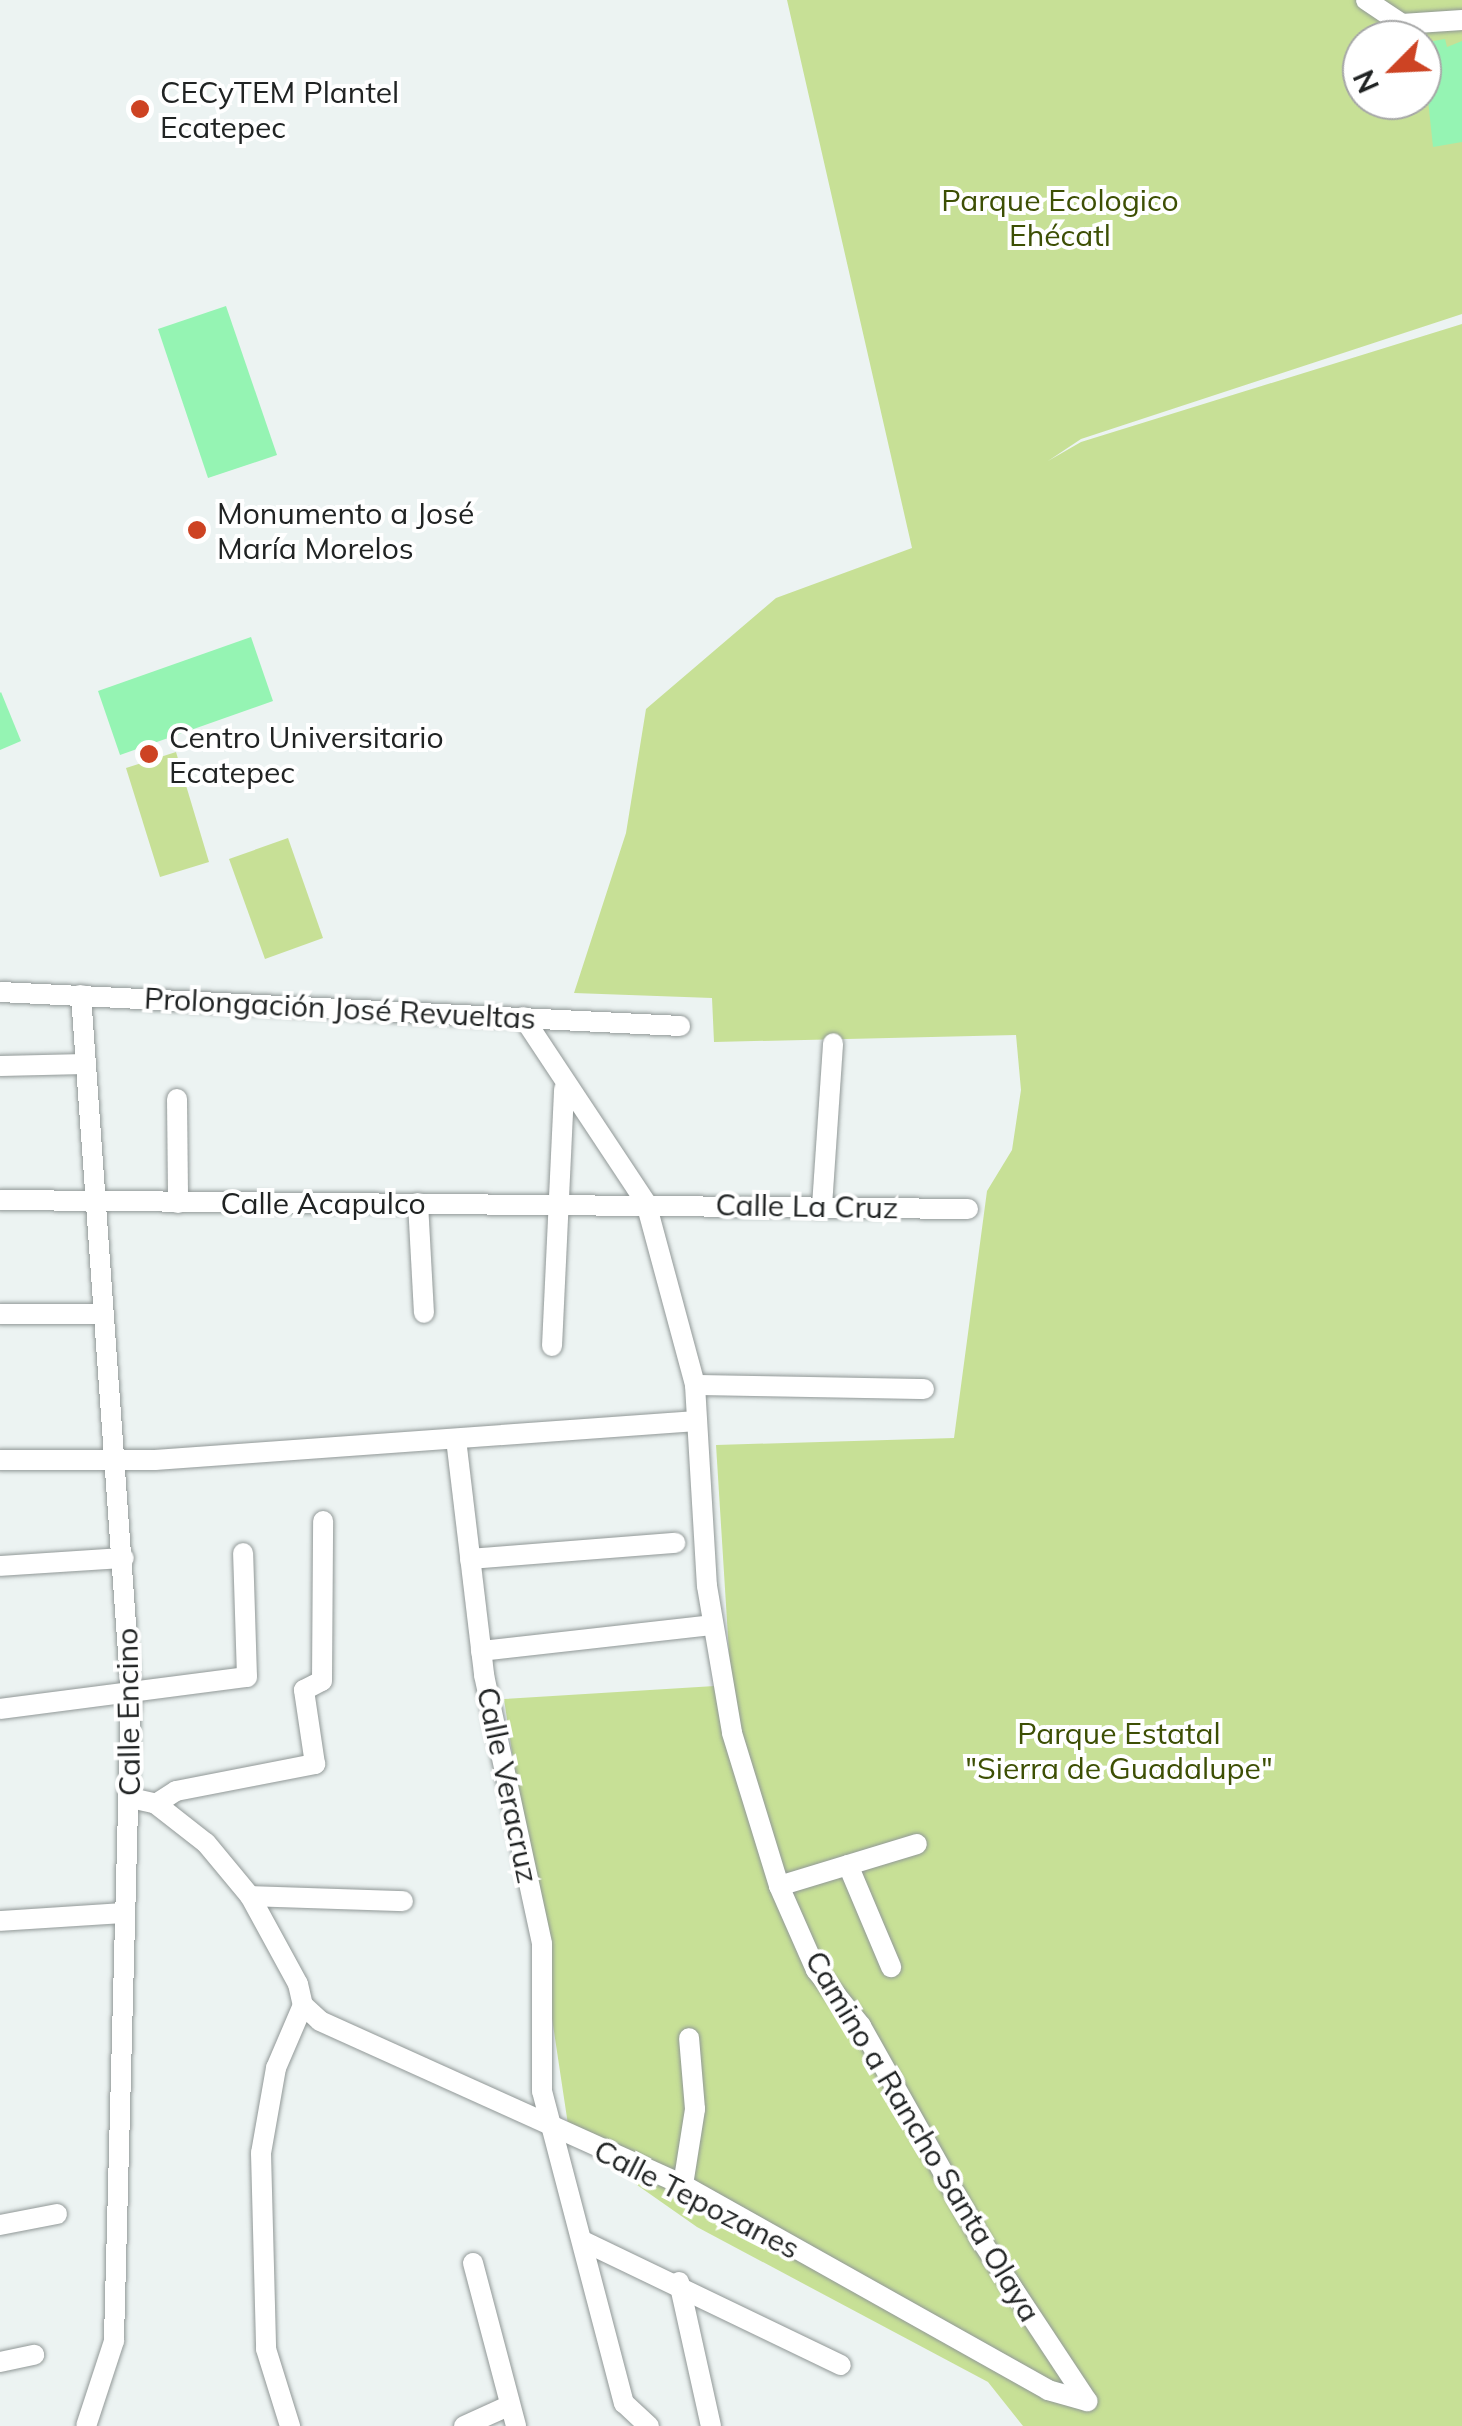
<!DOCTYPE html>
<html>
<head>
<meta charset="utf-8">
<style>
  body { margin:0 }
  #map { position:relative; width:1462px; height:2426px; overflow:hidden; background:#ecf3f2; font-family:Mulish,sans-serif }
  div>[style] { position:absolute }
  .green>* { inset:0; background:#c7e096 }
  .building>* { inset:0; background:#95f4b3 }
  .roads { filter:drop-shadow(0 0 2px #919897) drop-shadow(0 0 2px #919897) }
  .street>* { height:20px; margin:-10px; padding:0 10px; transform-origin:10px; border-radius:10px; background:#fff }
  .dots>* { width:28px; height:28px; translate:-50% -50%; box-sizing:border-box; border:5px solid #fff; border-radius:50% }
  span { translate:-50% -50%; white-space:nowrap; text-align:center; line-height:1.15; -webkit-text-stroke:8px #fff; paint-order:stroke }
  .poi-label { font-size:30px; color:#202323 }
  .left { translate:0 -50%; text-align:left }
  .park-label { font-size:30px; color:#3d4f04 }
  .street-label { font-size:30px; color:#202323 }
  .north { position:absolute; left:1342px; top:20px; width:100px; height:100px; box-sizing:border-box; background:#fff; border:2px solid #a6a7a7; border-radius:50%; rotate:246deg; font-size:28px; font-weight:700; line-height:40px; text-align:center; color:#202323 }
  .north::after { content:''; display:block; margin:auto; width:35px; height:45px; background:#cd4323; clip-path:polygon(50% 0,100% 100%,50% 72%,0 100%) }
</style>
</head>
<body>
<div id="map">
  <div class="green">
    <div style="clip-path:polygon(evenodd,787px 0,1462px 0,1462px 314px,1081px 439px,1048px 461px,1081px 442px,1462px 324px,1462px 2426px,1023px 2426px,988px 2382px,697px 2227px,570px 2138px,504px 1699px,731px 1685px,716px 1445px,954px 1438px,987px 1191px,1012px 1150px,1021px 1090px,1016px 1035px,714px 1042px,712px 998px,574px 993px,626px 833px,646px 709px,776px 598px,912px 548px,787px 0,1362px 40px,1422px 40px,1422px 100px,1362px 100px,1362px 40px)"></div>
    <div style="clip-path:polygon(176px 752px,209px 862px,160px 877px,126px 768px)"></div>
    <div style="clip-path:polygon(288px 838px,323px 938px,265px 959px,229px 859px)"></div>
  </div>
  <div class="building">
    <div style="clip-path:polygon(1445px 39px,1447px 47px,1462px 41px,1462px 142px,1433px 147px,1422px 43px)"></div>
    <div style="clip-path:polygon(226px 306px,277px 455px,208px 478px,158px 329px)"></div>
    <div style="clip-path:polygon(251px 637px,273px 701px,120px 755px,98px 691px)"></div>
    <div style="clip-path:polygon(1px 692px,21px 741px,0 750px,0 693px)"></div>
  </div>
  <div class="roads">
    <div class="street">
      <div style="left:1366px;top:0;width:43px;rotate:33.7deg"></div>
      <div style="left:1402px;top:24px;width:60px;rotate:-3.8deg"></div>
      <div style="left:0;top:992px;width:681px;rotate:2.86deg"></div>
      <div style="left:81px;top:995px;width:701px;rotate:85.91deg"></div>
      <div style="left:131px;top:1694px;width:647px;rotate:91.51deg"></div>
      <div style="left:114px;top:2341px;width:89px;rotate:108.2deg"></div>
      <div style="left:523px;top:1017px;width:223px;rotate:56.5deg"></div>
      <div style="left:646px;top:1203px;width:188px;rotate:74.9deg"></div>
      <div style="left:695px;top:1385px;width:201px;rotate:86.6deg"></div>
      <div style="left:707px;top:1586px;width:149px;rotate:80.3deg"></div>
      <div style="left:732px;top:1733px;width:160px;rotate:72.9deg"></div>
      <div style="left:779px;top:1886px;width:92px;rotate:66.2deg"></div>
      <div style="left:816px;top:1970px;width:72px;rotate:51.2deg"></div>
      <div style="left:861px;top:2026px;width:245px;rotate:60.7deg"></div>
      <div style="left:981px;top:2240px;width:193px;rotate:56.6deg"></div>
      <div style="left:0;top:1066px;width:86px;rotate:-1.3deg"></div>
      <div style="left:177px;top:1099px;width:104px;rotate:89.4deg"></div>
      <div style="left:0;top:1200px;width:968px;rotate:0.53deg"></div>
      <div style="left:418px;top:1203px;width:110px;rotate:86.9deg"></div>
      <div style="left:822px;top:1206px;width:163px;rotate:-86.1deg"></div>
      <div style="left:0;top:1314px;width:103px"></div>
      <div style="left:552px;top:1346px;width:257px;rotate:-87.3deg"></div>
      <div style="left:695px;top:1385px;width:229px;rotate:1deg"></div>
      <div style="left:456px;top:1439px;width:238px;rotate:83.2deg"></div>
      <div style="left:484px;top:1675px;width:275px;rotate:77.8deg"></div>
      <div style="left:542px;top:1944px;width:147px;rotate:90deg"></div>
      <div style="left:542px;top:2091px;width:323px;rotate:75.3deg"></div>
      <div style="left:624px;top:2403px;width:34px;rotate:43deg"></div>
      <div style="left:0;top:1460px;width:155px"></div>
      <div style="left:155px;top:1460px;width:543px;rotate:-4.12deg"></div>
      <div style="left:470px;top:1559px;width:206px;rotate:-4.5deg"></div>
      <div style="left:0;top:1566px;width:124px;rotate:-3.7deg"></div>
      <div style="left:481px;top:1651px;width:233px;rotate:-6.4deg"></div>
      <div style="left:0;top:1709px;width:249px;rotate:-7.4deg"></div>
      <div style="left:247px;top:1677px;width:124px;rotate:-91.8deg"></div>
      <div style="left:131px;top:1798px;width:26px;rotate:13deg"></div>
      <div style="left:156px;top:1804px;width:63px;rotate:38deg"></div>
      <div style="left:206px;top:1843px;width:69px;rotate:50.3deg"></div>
      <div style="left:250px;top:1896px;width:100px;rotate:61.4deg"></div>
      <div style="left:298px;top:1984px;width:22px;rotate:77deg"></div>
      <div style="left:303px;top:2005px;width:69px;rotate:113.2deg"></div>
      <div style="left:276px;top:2068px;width:86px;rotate:100deg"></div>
      <div style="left:261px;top:2153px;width:196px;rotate:88.5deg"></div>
      <div style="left:266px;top:2349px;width:81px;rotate:72.7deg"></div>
      <div style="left:156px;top:1804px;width:24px;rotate:-33deg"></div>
      <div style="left:176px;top:1791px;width:142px;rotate:-11deg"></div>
      <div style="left:315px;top:1764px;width:75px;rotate:-98.5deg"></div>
      <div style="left:304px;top:1690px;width:20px;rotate:-27deg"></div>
      <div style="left:322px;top:1681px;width:160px;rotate:-89.6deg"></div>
      <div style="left:848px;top:1865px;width:111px;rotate:67.1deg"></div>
      <div style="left:779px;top:1886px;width:144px;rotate:-16.9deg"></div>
      <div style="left:250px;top:1896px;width:153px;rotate:1.9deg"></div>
      <div style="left:0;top:1921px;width:125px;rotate:-3.7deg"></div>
      <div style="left:303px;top:2005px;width:23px;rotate:43deg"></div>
      <div style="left:320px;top:2021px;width:398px;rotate:24.3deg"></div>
      <div style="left:683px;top:2185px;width:419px;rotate:29.3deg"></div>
      <div style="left:1048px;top:2390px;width:41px;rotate:15.8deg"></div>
      <div style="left:683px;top:2185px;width:77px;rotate:-81deg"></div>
      <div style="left:695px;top:2109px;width:71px;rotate:-94.8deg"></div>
      <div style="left:0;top:2225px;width:58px;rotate:-10.9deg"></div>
      <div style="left:583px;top:2241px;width:286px;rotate:25.7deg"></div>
      <div style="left:473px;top:2263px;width:169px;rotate:75.2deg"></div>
      <div style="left:679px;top:2282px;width:148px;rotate:77.5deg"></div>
      <div style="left:0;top:2362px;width:35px;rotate:-12deg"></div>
      <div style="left:464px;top:2426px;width:44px;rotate:-24.2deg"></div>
    </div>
  </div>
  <div class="dots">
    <div style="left:140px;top:109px;background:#cd4323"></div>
    <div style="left:197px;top:530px;background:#cd4323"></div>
    <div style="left:149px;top:754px;background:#cd4323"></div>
  </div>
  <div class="poi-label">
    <span class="left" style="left:160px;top:109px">CECyTEM Plantel<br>Ecatepec</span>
    <span class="left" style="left:217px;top:530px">Monumento a José<br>María Morelos</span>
    <span class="left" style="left:169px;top:754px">Centro Universitario<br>Ecatepec</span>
  </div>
  <div class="park-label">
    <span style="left:1060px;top:217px">Parque Ecologico<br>Ehécatl</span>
    <span style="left:1119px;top:1750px">Parque Estatal<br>"Sierra de Guadalupe"</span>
  </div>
  <div class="street-label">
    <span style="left:340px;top:1008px;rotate:3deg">Prolongación José Revueltas</span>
    <span style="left:323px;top:1203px">Calle Acapulco</span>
    <span style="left:807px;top:1206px;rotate:1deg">Calle La Cruz</span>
    <span style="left:128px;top:1712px;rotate:-91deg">Calle Encino</span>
    <span style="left:508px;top:1785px;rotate:78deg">Calle Veracruz</span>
    <span style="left:923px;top:2136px;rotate:59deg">Camino a Rancho Santa Olaya</span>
    <span style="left:697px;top:2199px;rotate:27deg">Calle Tepozanes</span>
  </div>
  <div class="north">N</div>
</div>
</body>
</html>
